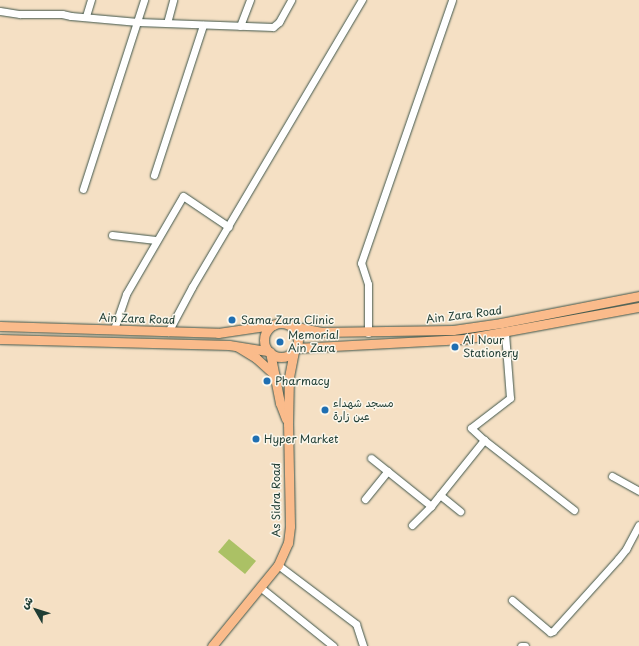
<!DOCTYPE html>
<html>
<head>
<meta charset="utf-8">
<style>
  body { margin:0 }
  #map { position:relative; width:639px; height:646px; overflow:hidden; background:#f5e0c4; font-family:"Playpen Sans","Playpen Sans Arabic",sans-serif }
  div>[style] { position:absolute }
  .green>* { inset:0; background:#abc165 }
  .roads { filter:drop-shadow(0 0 1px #3f554a) drop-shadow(0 0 1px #3f554a) }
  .minor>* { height:7px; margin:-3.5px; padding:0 3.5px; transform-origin:3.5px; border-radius:3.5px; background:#fff }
  .major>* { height:9px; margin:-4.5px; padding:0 4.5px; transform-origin:4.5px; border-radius:4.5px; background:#fabb8b }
  .major>.ring { margin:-4.5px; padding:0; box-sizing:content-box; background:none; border:9px solid #fabb8b; border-radius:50% }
  .dots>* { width:11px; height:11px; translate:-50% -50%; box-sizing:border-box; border:2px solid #fbf7ec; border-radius:50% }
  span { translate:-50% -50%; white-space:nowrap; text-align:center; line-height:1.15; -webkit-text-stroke:3px #fbf7ec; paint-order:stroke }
  .street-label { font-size:11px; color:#1f3d34 }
  .poi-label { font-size:11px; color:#1f3d34 }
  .left { translate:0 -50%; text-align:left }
  .north { position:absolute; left:16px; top:590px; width:40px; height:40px; -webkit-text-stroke:3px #fbf7ec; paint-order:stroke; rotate:309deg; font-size:11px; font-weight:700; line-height:16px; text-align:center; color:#1f3d34 }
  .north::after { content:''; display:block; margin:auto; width:14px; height:18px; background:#1f3d34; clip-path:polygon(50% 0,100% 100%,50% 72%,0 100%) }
</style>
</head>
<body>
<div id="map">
  <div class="green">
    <div style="clip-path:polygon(229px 539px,256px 561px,245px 574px,218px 552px)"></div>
  </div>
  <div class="roads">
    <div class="minor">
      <div style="left:0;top:11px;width:20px;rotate:9deg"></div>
      <div style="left:20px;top:14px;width:42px"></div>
      <div style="left:62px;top:14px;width:9px;rotate:13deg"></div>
      <div style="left:71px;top:16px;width:67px;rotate:5.1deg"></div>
      <div style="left:138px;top:22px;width:135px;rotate:2.1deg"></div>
      <div style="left:273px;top:27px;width:8px;rotate:-40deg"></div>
      <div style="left:279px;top:22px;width:25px;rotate:-61deg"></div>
      <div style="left:86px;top:16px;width:17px;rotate:-73deg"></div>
      <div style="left:167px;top:23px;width:24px;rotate:-75deg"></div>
      <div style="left:240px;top:26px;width:28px;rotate:-69deg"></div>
      <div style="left:154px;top:175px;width:158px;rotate:-71.9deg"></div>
      <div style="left:83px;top:189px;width:199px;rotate:-72.1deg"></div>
      <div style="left:112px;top:235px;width:44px;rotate:6.5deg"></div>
      <div style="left:114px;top:329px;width:37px;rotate:-71deg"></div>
      <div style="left:126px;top:294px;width:113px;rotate:-59.8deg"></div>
      <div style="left:183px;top:196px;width:55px;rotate:34deg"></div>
      <div style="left:168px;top:332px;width:51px;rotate:-61.9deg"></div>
      <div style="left:192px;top:287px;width:334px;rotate:-59.4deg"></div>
      <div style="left:368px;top:333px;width:49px;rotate:-90deg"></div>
      <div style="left:368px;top:284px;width:22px;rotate:-108deg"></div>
      <div style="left:361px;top:263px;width:278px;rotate:-70.9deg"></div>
      <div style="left:505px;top:333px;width:65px;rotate:85.6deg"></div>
      <div style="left:510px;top:398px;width:49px;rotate:142.4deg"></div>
      <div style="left:471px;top:428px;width:18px;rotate:43deg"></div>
      <div style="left:484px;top:440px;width:114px;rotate:37.9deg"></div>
      <div style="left:371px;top:458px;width:77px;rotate:38.7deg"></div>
      <div style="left:612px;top:476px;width:31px;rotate:29deg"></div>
      <div style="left:440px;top:495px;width:26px;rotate:39deg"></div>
      <div style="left:365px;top:499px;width:36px;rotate:-51deg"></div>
      <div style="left:412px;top:525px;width:27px;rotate:-45deg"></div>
      <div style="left:431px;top:506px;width:85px;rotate:-51.2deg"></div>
      <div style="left:278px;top:565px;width:98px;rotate:37.1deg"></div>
      <div style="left:356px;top:624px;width:23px;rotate:72deg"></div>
      <div style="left:260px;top:587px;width:94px;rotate:38.9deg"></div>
      <div style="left:512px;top:600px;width:50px;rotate:40.1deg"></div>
      <div style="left:550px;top:632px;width:3px;rotate:-18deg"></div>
      <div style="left:553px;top:631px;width:97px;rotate:-47.9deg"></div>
      <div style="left:618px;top:559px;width:13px;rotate:-51deg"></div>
      <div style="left:626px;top:549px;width:27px;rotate:-62deg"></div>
      <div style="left:521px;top:646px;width:4px"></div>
    </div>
    <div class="major">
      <div class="ring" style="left:264px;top:323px;width:25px;height:25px"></div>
      <div style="left:0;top:326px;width:218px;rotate:1.8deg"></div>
      <div style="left:218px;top:333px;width:56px;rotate:-8.3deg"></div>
      <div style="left:291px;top:326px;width:31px;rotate:11deg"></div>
      <div style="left:321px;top:332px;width:132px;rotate:-0.9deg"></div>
      <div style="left:453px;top:330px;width:49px;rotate:-8.3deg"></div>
      <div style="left:501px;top:323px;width:141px;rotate:-11.1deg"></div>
      <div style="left:0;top:339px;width:229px;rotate:1.5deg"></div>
      <div style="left:229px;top:345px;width:39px;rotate:9deg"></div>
      <div style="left:238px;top:347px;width:21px;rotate:31deg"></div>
      <div style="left:256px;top:358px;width:25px;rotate:42deg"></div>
      <div style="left:296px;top:348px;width:168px;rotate:-3.1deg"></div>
      <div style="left:464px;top:339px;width:178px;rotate:-10.4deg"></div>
      <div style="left:270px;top:352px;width:52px;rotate:78.9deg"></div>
      <div style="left:280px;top:403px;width:17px;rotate:69deg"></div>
      <div style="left:212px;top:646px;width:104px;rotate:-50.8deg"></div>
      <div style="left:278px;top:565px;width:24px;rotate:-66deg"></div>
      <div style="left:288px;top:543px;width:17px;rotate:-83deg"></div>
      <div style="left:290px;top:526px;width:102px;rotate:-91.1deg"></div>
      <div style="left:288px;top:424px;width:47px;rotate:-88.8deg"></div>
      <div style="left:289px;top:377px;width:26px;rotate:-79deg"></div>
    </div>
  </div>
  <div class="dots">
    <div style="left:232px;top:320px;background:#1f6fb2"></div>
    <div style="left:280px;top:342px;background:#1f6fb2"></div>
    <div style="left:455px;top:347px;background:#1f6fb2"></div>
    <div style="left:267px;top:381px;background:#1f6fb2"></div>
    <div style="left:325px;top:410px;background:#1f6fb2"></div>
    <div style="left:256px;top:439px;background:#1f6fb2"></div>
  </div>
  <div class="street-label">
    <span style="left:464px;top:315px;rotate:-7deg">Ain Zara Road</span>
    <span style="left:137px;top:319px;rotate:2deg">Ain Zara Road</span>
    <span style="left:276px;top:500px;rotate:-90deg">As Sidra Road</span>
  </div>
  <div class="poi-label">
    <span class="left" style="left:241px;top:320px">Sama Zara Clinic</span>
    <span class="left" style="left:288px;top:342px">Memorial<br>Ain Zara</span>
    <span class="left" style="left:463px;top:347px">Al Nour<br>Stationery</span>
    <span class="left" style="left:275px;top:381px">Pharmacy</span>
    <span class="left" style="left:333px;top:410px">مسجد شهداء<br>عين زارة</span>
    <span class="left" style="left:264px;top:439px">Hyper Market</span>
  </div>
  <div class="north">ش</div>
</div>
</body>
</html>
